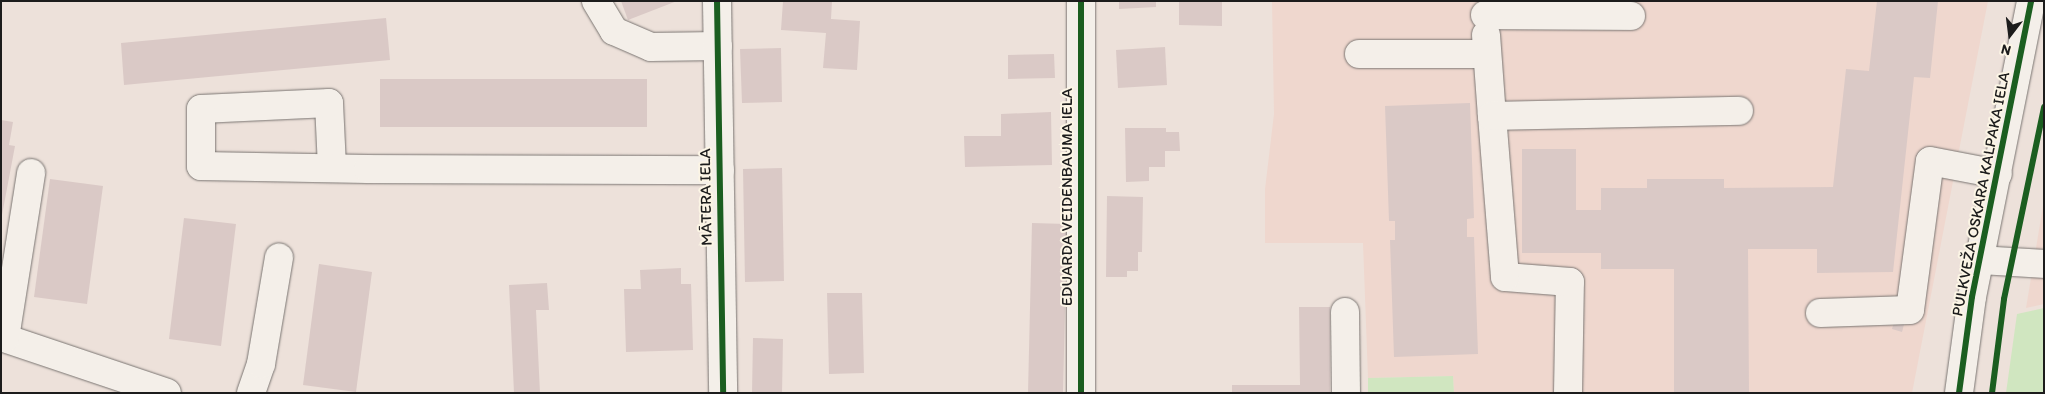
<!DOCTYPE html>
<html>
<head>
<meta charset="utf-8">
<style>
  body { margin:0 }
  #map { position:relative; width:2045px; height:394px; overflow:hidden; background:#ede1da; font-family:Itim,sans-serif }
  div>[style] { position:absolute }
  .built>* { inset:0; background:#efd7ce }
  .green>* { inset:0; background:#d0e6c0 }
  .building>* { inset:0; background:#dac9c6 }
  .roads { filter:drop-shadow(0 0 1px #7a7572) drop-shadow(0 0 1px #7a7572) }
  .minor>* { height:28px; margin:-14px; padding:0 14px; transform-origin:14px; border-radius:14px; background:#f4efe9 }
  .cycleway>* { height:6px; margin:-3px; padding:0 3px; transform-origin:3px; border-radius:3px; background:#1b5e20 }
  span { translate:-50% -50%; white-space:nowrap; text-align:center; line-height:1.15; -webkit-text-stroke:4px #fcf5e5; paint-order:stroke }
  .street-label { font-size:16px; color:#1c1c1c }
  .frame { position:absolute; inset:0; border:2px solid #1c1c1c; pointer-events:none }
  .north { position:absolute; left:1985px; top:10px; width:50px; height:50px; -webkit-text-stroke:4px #fcf5e5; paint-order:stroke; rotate:195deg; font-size:14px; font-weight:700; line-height:20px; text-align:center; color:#1c1c1c }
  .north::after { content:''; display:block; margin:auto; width:18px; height:22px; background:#1c1c1c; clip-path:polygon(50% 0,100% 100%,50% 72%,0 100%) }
</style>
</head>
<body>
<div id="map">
  <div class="built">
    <div style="clip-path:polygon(1272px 1px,1988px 1px,1912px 393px,1454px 393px,1453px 376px,1368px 378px,1363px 243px,1265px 243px,1265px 189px,1274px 114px)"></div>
    <div style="clip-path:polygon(2044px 200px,2044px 304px,2026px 308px)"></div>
  </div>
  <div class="green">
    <div style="clip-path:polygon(2044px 308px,2044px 393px,2006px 393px,2017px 314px)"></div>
    <div style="clip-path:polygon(1453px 376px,1454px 393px,1368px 393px,1368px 378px)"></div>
  </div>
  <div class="building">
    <div style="clip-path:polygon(621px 1px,677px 1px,628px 20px)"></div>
    <div style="clip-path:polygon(783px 1px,832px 1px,831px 19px,860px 21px,857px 70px,823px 68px,826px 33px,781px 30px)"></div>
    <div style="clip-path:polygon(1119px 1px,1156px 1px,1156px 7px,1119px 9px)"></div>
    <div style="clip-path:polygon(1179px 1px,1222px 2px,1222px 26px,1179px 25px)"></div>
    <div style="clip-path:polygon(1877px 1px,1938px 1px,1930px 78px,1914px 77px,1893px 272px,1817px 273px,1817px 249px,1748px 249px,1749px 393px,1674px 393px,1674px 269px,1601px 269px,1601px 253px,1522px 253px,1522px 149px,1576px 149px,1576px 210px,1601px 210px,1601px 188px,1647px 188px,1647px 179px,1724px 179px,1724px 188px,1833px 187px,1846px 69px,1869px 71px)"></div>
    <div style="clip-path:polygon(386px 18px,390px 60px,124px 85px,121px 43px)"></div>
    <div style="clip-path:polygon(1165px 47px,1167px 85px,1118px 88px,1116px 50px)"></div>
    <div style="clip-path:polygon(781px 48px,782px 102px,742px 103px,740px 49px)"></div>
    <div style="clip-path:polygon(1054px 54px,1055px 78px,1008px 79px,1008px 55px)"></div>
    <div style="clip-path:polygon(380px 79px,647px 79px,647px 127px,380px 127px)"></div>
    <div style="clip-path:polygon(1470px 103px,1474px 218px,1467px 219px,1467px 237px,1474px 237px,1478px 354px,1394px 357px,1390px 240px,1395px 240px,1395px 221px,1389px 221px,1385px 106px)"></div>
    <div style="clip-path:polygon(1051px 112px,1052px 165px,965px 167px,964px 136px,1001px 136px,1001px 114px)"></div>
    <div style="clip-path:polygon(1px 120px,13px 122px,9px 145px,15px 146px,2px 215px)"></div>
    <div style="clip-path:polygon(1125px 128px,1166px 128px,1166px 132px,1179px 132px,1180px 151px,1165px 151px,1165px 167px,1149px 167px,1149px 181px,1126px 182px)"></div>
    <div style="clip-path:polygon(782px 168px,784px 281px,745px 282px,743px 169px)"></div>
    <div style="clip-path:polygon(50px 179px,103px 186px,87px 304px,34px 297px)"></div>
    <div style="clip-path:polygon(1107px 196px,1143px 197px,1142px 252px,1138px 252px,1138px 271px,1127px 271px,1127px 277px,1106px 277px)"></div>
    <div style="clip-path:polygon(184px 218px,236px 224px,221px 346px,169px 339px)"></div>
    <div style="clip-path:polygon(1032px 223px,1067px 224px,1063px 393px,1028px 393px)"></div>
    <div style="clip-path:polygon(319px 264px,372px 272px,356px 392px,303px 385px)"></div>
    <div style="clip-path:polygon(681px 268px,681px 284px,691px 284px,693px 350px,626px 352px,624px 289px,641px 289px,640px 270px)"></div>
    <div style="clip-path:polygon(547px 283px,549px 310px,536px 310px,540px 393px,514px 393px,509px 285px)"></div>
    <div style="clip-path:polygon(827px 293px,862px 293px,864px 373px,829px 374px)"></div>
    <div style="clip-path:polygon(1299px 307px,1330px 307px,1330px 393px,1232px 393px,1232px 385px,1300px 385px)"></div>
    <div style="clip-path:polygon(1896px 314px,1906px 317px,1902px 332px,1892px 329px)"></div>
    <div style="clip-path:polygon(753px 338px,783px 339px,782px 393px,752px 393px)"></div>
  </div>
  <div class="roads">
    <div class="minor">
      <div style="left:596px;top:1px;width:35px;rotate:59deg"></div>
      <div style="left:614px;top:31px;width:40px;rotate:23.4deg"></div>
      <div style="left:651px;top:47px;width:67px;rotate:-0.9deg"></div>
      <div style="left:717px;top:1px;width:392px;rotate:89.1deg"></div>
      <div style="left:1485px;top:15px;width:146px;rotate:0.4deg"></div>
      <div style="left:1486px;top:35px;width:81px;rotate:85.8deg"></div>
      <div style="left:1359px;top:54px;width:128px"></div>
      <div style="left:332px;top:167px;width:64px;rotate:-92.7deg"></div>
      <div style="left:329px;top:103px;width:128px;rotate:177.3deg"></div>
      <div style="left:201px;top:109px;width:57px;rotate:90deg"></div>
      <div style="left:201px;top:166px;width:167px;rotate:1deg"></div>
      <div style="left:368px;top:169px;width:352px;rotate:0.2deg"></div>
      <div style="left:1979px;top:260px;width:65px;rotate:3.5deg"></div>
      <div style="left:1345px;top:312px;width:81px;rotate:89.3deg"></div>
      <div style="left:1820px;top:313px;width:90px;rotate:-1.9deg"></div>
      <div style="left:1910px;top:310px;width:150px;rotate:-82.4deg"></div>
      <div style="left:1930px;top:161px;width:69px;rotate:10.8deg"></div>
      <div style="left:1px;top:337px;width:175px;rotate:18.6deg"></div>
      <div style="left:5px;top:338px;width:167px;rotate:-81deg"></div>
      <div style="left:251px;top:393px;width:31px;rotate:-71deg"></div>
      <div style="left:261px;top:364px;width:108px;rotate:-80.4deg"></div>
      <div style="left:1081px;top:393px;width:392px;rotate:-90deg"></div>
      <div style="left:1568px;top:393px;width:111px;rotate:-89deg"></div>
      <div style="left:1570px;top:282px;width:65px;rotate:-175.6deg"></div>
      <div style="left:1505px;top:277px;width:162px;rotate:-94.6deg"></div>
      <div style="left:1492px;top:116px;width:247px;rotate:-1.2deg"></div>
      <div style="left:1959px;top:393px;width:97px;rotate:-82.3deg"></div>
      <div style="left:1972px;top:297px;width:302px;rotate:-78.7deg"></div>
    </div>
  </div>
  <div class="cycleway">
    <div style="left:717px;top:1px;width:392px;rotate:89.1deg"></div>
    <div style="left:1081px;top:393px;width:392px;rotate:-90deg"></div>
    <div style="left:1959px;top:393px;width:97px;rotate:-82.3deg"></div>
    <div style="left:1972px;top:297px;width:302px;rotate:-78.7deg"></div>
    <div style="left:1992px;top:393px;width:95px;rotate:-82.7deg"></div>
    <div style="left:2004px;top:299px;width:196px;rotate:-78.2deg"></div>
  </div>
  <div class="street-label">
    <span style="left:1981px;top:194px;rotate:-79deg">PULKVEŽA OSKARA KALPAKA IELA</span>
    <span style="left:706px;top:197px;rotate:-91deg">MĀTERA IELA</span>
    <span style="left:1067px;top:197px;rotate:-90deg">EDUARDA VEIDENBAUMA IELA</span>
  </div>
  <div class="frame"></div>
  <div class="north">N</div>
</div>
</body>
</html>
